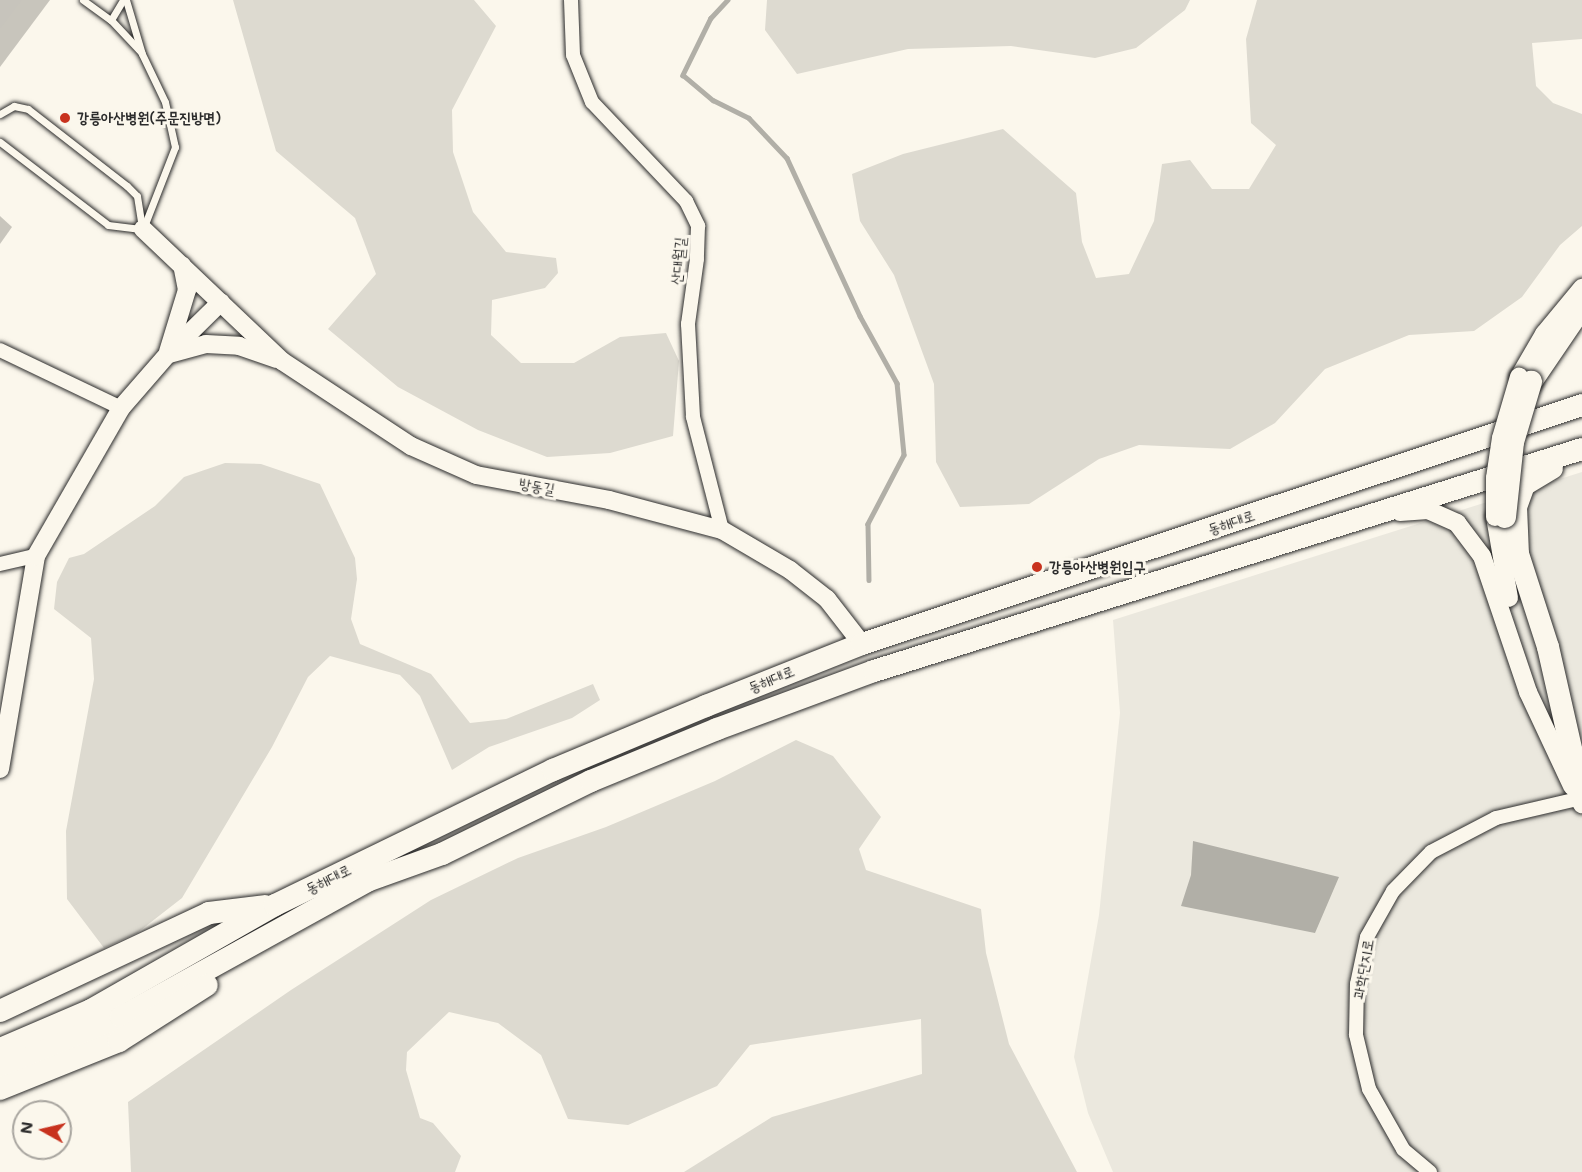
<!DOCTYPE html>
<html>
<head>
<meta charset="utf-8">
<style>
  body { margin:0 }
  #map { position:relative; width:1582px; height:1172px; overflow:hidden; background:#fbf7ec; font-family:Mali,"Poor Story",sans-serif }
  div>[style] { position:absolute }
  .built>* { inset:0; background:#ebe8de }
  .green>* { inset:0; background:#dddad0 }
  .water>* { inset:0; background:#b1afa7 }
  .shadow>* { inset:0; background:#0003 }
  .stream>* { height:4.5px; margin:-2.25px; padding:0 2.25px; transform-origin:2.25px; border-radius:2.25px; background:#b1afa7 }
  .building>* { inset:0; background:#c7c4bc }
  .roads { filter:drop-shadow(0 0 2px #2b2b2b) drop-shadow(0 0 2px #2b2b2b) }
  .service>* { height:7px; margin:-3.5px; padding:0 3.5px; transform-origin:3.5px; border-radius:3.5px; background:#fbf7ec }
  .minor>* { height:14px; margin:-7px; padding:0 7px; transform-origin:7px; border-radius:7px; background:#fbf7ec }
  .tertiary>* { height:18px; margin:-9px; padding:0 9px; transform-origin:9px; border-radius:9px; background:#fbf7ec }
  .trunk>* { height:22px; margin:-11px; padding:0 11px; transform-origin:11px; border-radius:11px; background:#fbf7ec }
  .bridges { filter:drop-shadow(0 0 2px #2b2b2b) drop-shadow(0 0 2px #2b2b2b) }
  .tertiary-bridge>* { height:18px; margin:-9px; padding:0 9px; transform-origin:9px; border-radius:9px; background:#fbf7ec }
  .trunk-bridge>* { height:22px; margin:-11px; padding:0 11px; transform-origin:11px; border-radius:11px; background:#fbf7ec }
  .dots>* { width:16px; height:16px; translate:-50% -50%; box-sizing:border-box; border:3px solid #fbf7ec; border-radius:50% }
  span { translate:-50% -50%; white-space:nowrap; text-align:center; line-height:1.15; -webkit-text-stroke:6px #fbf7ec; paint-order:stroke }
  .poi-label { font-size:15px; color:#2b2b2b; font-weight:700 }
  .left { translate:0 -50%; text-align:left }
  .street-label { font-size:15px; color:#2b2b2b }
  .north { position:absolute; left:12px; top:1100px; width:60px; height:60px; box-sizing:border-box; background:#fbf7ec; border:2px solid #a8a59f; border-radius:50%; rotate:278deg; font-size:16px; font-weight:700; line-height:24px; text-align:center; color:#2b2b2b }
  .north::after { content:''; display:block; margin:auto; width:21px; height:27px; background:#c8321e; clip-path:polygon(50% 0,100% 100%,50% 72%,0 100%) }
</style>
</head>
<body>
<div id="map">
  <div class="built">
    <div style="clip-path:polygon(1582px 472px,1582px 1172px,1113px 1172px,1088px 1113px,1074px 1057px,1099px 915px,1120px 713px,1113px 620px)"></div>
  </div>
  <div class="green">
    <div style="clip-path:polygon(233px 0,474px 0,496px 26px,452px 110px,453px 152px,473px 212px,506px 252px,556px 258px,558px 273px,545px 288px,492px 300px,491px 335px,521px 363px,574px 363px,620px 337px,666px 333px,679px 361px,673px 436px,610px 453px,547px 457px,478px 430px,398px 387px,328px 329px,376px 274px,355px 218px,276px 151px)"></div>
    <div style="clip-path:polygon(767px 0,1190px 0,1185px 10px,1136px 48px,1095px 58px,1011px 46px,908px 49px,797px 74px,765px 30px)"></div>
    <div style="clip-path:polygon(1257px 0,1582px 0,1582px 39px,1532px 43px,1536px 86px,1553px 103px,1582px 114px,1582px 226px,1560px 245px,1522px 297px,1474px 331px,1409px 335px,1325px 369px,1275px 423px,1230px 449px,1139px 445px,1099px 459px,1029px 504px,960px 507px,936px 462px,934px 384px,894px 275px,860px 221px,852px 174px,903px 154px,1003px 129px,1076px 193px,1082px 242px,1096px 278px,1129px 274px,1154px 221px,1162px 164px,1190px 160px,1212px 189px,1249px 189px,1276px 145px,1251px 123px,1246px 39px)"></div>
    <div style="clip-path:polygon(225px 463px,261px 464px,320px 484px,355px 558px,357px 579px,351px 619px,360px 644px,431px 674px,470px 723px,506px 719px,593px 684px,600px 700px,572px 718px,489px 747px,452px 770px,420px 696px,400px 675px,330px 656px,308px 677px,272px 747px,182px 898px,137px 933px,104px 948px,67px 899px,66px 831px,94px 679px,91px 638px,54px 609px,57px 582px,69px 558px,84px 554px,155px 506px,184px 477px)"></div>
    <div style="clip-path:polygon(796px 740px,833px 756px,881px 817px,859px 849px,866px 870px,981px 909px,986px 953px,1009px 1044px,1077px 1172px,684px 1172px,772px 1117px,922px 1074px,921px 1019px,750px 1045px,717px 1086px,628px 1125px,568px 1119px,541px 1055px,498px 1023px,449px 1012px,407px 1052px,406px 1070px,420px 1118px,433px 1123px,461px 1156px,455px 1172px,131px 1172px,128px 1102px,291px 990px,431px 900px,518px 858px,606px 827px,715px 781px)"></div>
  </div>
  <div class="water">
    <div style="clip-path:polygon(1193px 841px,1339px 877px,1315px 933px,1181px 906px,1191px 875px)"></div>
  </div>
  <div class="shadow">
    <div style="clip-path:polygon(0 0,50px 0,0 67px)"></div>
    <div style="clip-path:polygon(0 216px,12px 227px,0 244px)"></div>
  </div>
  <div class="stream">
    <div style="left:728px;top:0;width:25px;rotate:133deg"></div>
    <div style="left:711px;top:18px;width:64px;rotate:116.2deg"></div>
    <div style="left:683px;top:75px;width:39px;rotate:40deg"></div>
    <div style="left:713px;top:100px;width:40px;rotate:26.6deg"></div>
    <div style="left:749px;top:118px;width:55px;rotate:46.5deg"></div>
    <div style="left:787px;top:158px;width:174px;rotate:65.2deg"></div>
    <div style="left:860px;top:316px;width:77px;rotate:61.1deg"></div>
    <div style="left:897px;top:383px;width:72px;rotate:84.4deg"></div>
    <div style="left:904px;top:455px;width:78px;rotate:117.6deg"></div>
    <div style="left:868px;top:524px;width:56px;rotate:89deg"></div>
  </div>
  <div class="building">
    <div style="clip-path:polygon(0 0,22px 0,0 29px)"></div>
  </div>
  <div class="roads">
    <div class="service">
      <div style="left:83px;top:0;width:34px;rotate:36deg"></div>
      <div style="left:111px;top:20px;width:44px;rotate:46.8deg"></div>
      <div style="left:126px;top:0;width:56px;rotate:73.5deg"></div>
      <div style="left:142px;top:54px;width:53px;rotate:64.4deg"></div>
      <div style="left:165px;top:102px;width:46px;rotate:77.5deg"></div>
      <div style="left:175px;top:147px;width:88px;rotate:111.3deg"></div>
      <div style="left:111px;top:20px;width:23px;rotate:-59deg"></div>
      <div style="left:0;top:114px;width:16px;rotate:-30deg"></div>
      <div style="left:14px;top:106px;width:14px;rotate:12deg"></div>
      <div style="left:28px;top:109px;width:125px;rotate:37.9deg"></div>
      <div style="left:127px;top:186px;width:14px;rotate:45deg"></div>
      <div style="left:137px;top:196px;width:30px;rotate:81deg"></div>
      <div style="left:0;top:142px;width:136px;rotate:37.5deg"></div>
      <div style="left:108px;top:225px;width:35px;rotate:7deg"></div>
    </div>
    <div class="minor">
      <div style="left:571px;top:0;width:55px;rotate:87.9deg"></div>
      <div style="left:573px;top:55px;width:51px;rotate:68deg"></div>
      <div style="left:592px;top:102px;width:137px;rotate:46.5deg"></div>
      <div style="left:686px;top:201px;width:28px;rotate:64deg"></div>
      <div style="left:698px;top:226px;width:33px;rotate:92deg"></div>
      <div style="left:697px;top:259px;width:66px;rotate:97.9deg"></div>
      <div style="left:688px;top:324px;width:93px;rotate:86.9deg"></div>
      <div style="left:693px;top:417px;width:117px;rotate:75.6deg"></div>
      <div style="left:0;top:350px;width:134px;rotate:25.6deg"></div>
      <div style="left:0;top:564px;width:37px;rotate:-13deg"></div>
      <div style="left:1430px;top:1172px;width:35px;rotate:-140deg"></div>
      <div style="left:1403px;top:1149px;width:69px;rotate:-119.5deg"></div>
      <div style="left:1369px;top:1089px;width:56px;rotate:-103.5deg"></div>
      <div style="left:1356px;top:1035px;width:51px;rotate:-88.9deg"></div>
      <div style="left:1357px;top:984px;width:48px;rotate:-78deg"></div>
      <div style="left:1367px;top:937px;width:53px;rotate:-60.5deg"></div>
      <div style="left:1393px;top:891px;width:54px;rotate:-45.7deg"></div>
      <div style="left:1431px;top:852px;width:73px;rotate:-27.6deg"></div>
      <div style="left:1496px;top:818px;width:88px;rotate:-13.1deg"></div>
    </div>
    <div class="tertiary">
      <div style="left:143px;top:229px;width:192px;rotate:43.5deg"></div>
      <div style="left:282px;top:361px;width:154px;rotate:33.4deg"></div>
      <div style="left:411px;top:446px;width:71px;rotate:24deg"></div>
      <div style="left:476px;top:475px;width:135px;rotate:10.6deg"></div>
      <div style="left:609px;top:500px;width:117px;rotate:14.9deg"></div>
      <div style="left:722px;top:530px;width:79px;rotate:30.5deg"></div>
      <div style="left:790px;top:570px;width:47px;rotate:38.1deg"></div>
      <div style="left:827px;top:599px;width:57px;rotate:52.1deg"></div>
      <div style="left:168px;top:352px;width:65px;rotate:-73deg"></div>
      <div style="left:187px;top:290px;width:25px;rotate:-101deg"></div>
      <div style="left:169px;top:354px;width:38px;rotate:-15deg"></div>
      <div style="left:206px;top:344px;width:33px;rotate:3deg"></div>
      <div style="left:239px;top:346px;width:39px;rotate:19deg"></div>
      <div style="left:1519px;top:377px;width:50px;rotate:-59.8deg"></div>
      <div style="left:1544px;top:334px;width:60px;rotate:-50.4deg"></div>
      <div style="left:1400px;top:512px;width:28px;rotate:-4deg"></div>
      <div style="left:1428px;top:510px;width:32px;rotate:24deg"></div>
      <div style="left:1457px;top:523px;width:41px;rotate:52.9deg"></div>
      <div style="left:1482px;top:556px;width:144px;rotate:71.3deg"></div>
      <div style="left:1528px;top:692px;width:104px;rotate:64.9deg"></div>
      <div style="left:1495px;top:517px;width:82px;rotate:80.2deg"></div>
      <div style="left:0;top:769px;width:216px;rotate:-80.4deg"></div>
      <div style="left:36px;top:556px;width:171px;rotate:-60.1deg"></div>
      <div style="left:121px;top:408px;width:72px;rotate:-49deg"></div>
      <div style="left:168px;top:354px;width:74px;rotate:-44.5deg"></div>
      <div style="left:1569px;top:775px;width:32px;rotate:66deg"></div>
    </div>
    <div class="trunk">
      <div style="left:1531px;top:382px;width:91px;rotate:-55.8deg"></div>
      <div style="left:1552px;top:468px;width:33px;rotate:149deg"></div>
      <div style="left:1524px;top:485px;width:23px;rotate:110deg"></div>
      <div style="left:1516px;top:507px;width:47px;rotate:87.6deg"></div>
      <div style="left:1518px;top:554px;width:98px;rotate:72.1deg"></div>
      <div style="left:1548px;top:647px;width:139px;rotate:77.2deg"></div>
      <div style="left:0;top:1011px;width:231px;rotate:-25.1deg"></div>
      <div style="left:209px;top:913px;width:56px;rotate:-7.1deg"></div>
      <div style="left:0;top:1049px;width:99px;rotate:-23.2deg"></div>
      <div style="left:91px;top:1010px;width:212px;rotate:-29.7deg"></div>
      <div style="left:275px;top:905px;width:309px;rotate:-25.9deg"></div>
      <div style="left:553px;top:770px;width:166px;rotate:-22.7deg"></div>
      <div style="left:706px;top:706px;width:168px;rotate:-21.7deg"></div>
      <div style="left:862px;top:644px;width:759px;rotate:-18.36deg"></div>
      <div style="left:0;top:1071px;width:133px;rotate:-24.1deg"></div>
      <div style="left:121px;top:1017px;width:281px;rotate:-28.9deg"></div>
      <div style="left:367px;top:881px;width:80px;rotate:-19.8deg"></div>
      <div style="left:442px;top:854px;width:166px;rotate:-26.1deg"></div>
      <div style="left:591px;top:781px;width:136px;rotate:-22.4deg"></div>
      <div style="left:717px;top:729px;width:167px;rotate:-20.3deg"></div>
      <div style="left:874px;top:671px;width:742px;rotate:-17.41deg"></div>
      <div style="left:0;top:1089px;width:128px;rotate:-22deg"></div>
      <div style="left:119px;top:1041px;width:104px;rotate:-32.5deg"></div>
    </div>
  </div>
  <div class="bridges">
    <div class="tertiary-bridge">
      <div style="left:1495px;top:517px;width:39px;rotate:-90deg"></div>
      <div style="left:1495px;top:478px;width:40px;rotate:-81.5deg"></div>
      <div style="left:1501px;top:438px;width:64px;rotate:-73.6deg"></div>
    </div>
    <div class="trunk-bridge">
      <div style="left:1505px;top:517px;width:75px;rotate:-83.9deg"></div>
      <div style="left:1513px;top:442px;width:63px;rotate:-73.3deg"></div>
    </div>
  </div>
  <div class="dots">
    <div style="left:65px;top:118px;background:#c8321e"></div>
    <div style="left:1037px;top:567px;background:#c8321e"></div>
  </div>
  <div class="poi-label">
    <span class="left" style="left:77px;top:118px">강릉아산병원(주문진방면)</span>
    <span class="left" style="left:1049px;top:567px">강릉아산병원입구</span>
  </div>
  <div class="street-label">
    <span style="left:678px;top:261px;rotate:-85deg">산대월길</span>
    <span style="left:537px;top:486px;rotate:10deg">방동길</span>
    <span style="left:1231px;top:522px;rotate:-18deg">동해대로</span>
    <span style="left:771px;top:679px;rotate:-22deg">동해대로</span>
    <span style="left:328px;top:879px;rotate:-26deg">동해대로</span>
    <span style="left:1363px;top:969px;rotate:-80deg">과학단지로</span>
  </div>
  <div class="north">N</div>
</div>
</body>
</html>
